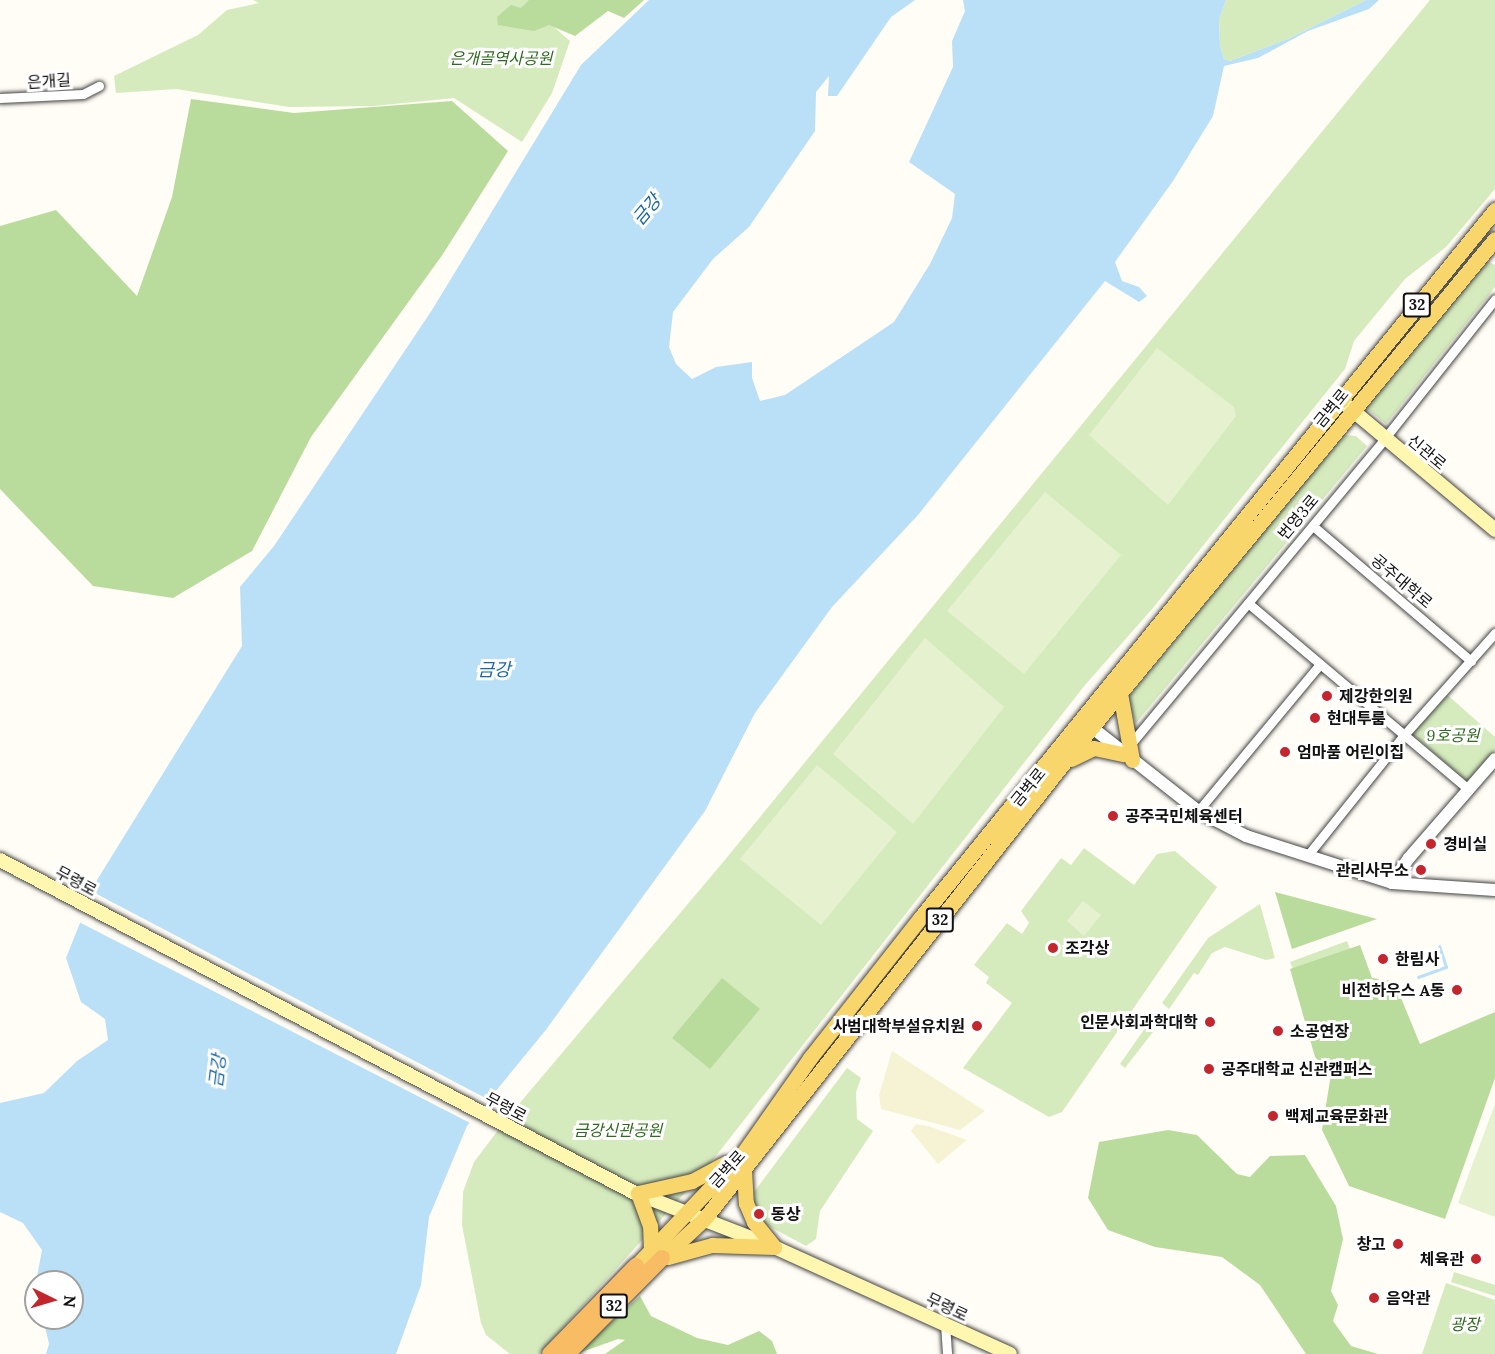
<!DOCTYPE html>
<html>
<head>
<meta charset="utf-8">
<style>
  body { margin:0 }
  #map { position:relative; width:1495px; height:1354px; overflow:hidden; background:#fffdf5; font-family:Lora,"Noto Sans KR",serif }
  div>[style] { position:absolute }
  .farmland>* { inset:0; background:#f6f3d4 }
  .green>* { inset:0; background:#d5ebbd }
  .forest>* { inset:0; background:#b9dc9c }
  .pitch>* { inset:0; background:#e6f2cf }
  .water>* { inset:0; background:#b9e0f7 }
  .pier>* { inset:0; background:#fffdf5 }
  .stream>* { height:3px; margin:-1.5px; padding:0 1.5px; transform-origin:1.5px; border-radius:1.5px; background:#b9e0f7 }
  .roads { filter:drop-shadow(0 0 2px #444) drop-shadow(0 0 2px #444) }
  .minor>* { height:9px; margin:-4.5px; padding:0 4.5px; transform-origin:4.5px; border-radius:4.5px; background:#fff }
  .tertiary>* { height:12px; margin:-6px; padding:0 6px; transform-origin:6px; border-radius:6px; background:#fff }
  .secondary>* { height:14px; margin:-7px; padding:0 7px; transform-origin:7px; border-radius:7px; background:#fff6b0 }
  .primary>* { height:15px; margin:-7.5px; padding:0 7.5px; transform-origin:7.5px; border-radius:7.5px; background:#f9d66b }
  .trunk>* { height:16px; margin:-8px; padding:0 8px; transform-origin:8px; border-radius:8px; background:#f7bc64 }
  .dots>* { width:16px; height:16px; translate:-50% -50%; box-sizing:border-box; border:3px solid #fff; border-radius:50% }
  span { translate:-50% -50%; white-space:nowrap; text-align:center; line-height:1.15; -webkit-text-stroke:6px #fff; paint-order:stroke }
  .shield-label span { padding:2px 4px; background:#fff; border:2px solid; border-radius:4px; -webkit-text-stroke-width:0 }
  .shield-label { font-size:15px; color:#111; font-weight:700 }
  .park-label { font-size:16px; color:#2f6b1f; font-style:italic }
  .street-label { font-size:16px; color:#111 }
  .poi-label { font-size:16px; color:#111; font-weight:700 }
  .left { translate:0 -50%; text-align:left }
  .right { translate:-100% -50%; text-align:right }
  .water-label { font-size:18px; color:#1768a6; font-style:italic }
  .north { position:absolute; left:24px; top:1270px; width:60px; height:60px; box-sizing:border-box; background:#fff; border:2px solid #a0a0a0; border-radius:50%; rotate:95deg; font-size:16px; font-weight:700; line-height:24px; text-align:center; color:#111 }
  .north::after { content:''; display:block; margin:auto; width:21px; height:27px; background:#c4262e; clip-path:polygon(50% 0,100% 100%,50% 72%,0 100%) }
</style>
</head>
<body>
<div id="map">
  <div class="farmland">
    <div style="clip-path:polygon(892px 1051px,985px 1111px,960px 1130px,881px 1109px,879px 1095px)"></div>
    <div style="clip-path:polygon(916px 1124px,928px 1126px,967px 1140px,938px 1164px,911px 1131px)"></div>
  </div>
  <div class="green">
    <div style="clip-path:polygon(253px 0,616px 0,539px 14px,570px 41px,552px 93px,522px 142px,454px 98px,374px 106px,289px 107px,176px 89px,116px 93px,114px 76px,198px 35px,227px 10px,259px 3px)"></div>
    <div style="clip-path:polygon(1226px 0,1366px 0,1288px 39px,1230px 61px,1224px 59px,1220px 46px,1219px 20px)"></div>
    <div style="clip-path:polygon(1430px 0,1495px 0,1495px 189px,1446px 247px,1405px 279px,1354px 341px,1345px 369px,1153px 608px,1085px 685px,701px 1175px,539px 1354px,510px 1354px,486px 1335px,481px 1323px,462px 1225px,463px 1192px,474px 1162px,508px 1117px,719px 867px)"></div>
    <div style="clip-path:polygon(1484px 260px,1495px 265px,1495px 287px,1386px 424px,1366px 408px)"></div>
    <div style="clip-path:polygon(1344px 435px,1356px 436px,1367px 446px,1136px 723px,1127px 699px)"></div>
    <div style="clip-path:polygon(1444px 692px,1495px 737px,1495px 750px,1467px 782px,1410px 732px)"></div>
    <div style="clip-path:polygon(1084px 848px,1134px 885px,1157px 854px,1175px 851px,1217px 887px,1062px 1112px,1049px 1117px,963px 1068px,1012px 1003px,986px 983px,989px 977px,974px 965px,1007px 923px,1022px 934px,1029px 923px,1021px 911px,1061px 858px,1071px 865px)"></div>
    <div style="clip-path:polygon(1260px 904px,1275px 958px,1266px 960px,1225px 947px,1212px 953px,1198px 975px,1194px 973px,1169px 1009px,1162px 1003px,1208px 938px)"></div>
    <div style="clip-path:polygon(1347px 941px,1350px 949px,1293px 969px,1290px 962px)"></div>
    <div style="clip-path:polygon(1155px 1014px,1163px 1019px,1125px 1068px,1120px 1064px)"></div>
    <div style="clip-path:polygon(847px 1068px,861px 1078px,856px 1092px,857px 1119px,873px 1131px,820px 1211px,816px 1239px,806px 1246px,765px 1224px,755px 1211px,754px 1192px)"></div>
    <div style="clip-path:polygon(1454px 1272px,1495px 1285px,1495px 1296px,1451px 1282px)"></div>
    <div style="clip-path:polygon(1446px 1283px,1495px 1300px,1495px 1354px,1422px 1354px)"></div>
  </div>
  <div class="forest">
    <div style="clip-path:polygon(529px 0,644px 0,624px 18px,608px 11px,575px 36px,549px 25px,534px 31px,498px 25px,497px 17px,511px 5px,521px 8px)"></div>
    <div style="clip-path:polygon(191px 99px,294px 113px,452px 101px,508px 151px,443px 254px,311px 437px,252px 551px,173px 598px,93px 586px,0 489px,0 226px,56px 210px,137px 296px,172px 197px)"></div>
    <div style="clip-path:polygon(1275px 892px,1377px 919px,1292px 949px)"></div>
    <div style="clip-path:polygon(1360px 945px,1372px 978px,1394px 981px,1420px 1044px,1495px 1012px,1495px 1078px,1445px 1219px,1349px 1186px,1322px 1130px,1331px 1074px,1315px 1057px,1290px 969px)"></div>
    <div style="clip-path:polygon(722px 978px,760px 1009px,710px 1069px,672px 1038px)"></div>
    <div style="clip-path:polygon(1168px 1130px,1197px 1135px,1237px 1174px,1250px 1177px,1270px 1156px,1305px 1155px,1336px 1206px,1343px 1239px,1331px 1291px,1338px 1305px,1333px 1321px,1351px 1346px,1378px 1354px,1306px 1354px,1260px 1285px,1222px 1257px,1155px 1247px,1108px 1230px,1088px 1198px,1099px 1142px)"></div>
    <div style="clip-path:polygon(640px 1296px,651px 1316px,697px 1338px,728px 1345px,759px 1331px,772px 1341px,777px 1354px,605px 1354px,625px 1340px,618px 1339px,576px 1354px)"></div>
  </div>
  <div class="pitch">
    <div style="clip-path:polygon(1157px 348px,1234px 407px,1236px 416px,1168px 505px,1089px 435px)"></div>
    <div style="clip-path:polygon(1045px 492px,1121px 555px,1024px 674px,947px 611px)"></div>
    <div style="clip-path:polygon(925px 638px,1004px 707px,913px 824px,833px 754px)"></div>
    <div style="clip-path:polygon(817px 765px,897px 832px,821px 925px,740px 859px)"></div>
    <div style="clip-path:polygon(1083px 901px,1101px 915px,1084px 936px,1067px 921px)"></div>
    <div style="clip-path:polygon(1495px 1104px,1495px 1217px,1458px 1203px)"></div>
  </div>
  <div class="water">
    <div style="clip-path:polygon(649px 0,915px 0,891px 17px,837px 96px,828px 96px,829px 76px,816px 92px,815px 131px,749px 227px,713px 259px,673px 312px,669px 347px,676px 364px,692px 379px,716px 367px,752px 362px,752px 378px,760px 401px,785px 395px,894px 322px,930px 264px,952px 218px,955px 194px,909px 162px,953px 67px,952px 41px,965px 11px,963px 0,1226px 0,1219px 20px,1220px 46px,1224px 59px,1230px 61px,1288px 39px,1366px 0,1379px 0,1369px 9px,1308px 31px,1258px 58px,1224px 66px,1213px 116px,1173px 181px,1115px 262px,1122px 281px,1139px 287px,1147px 296px,1139px 302px,1105px 281px,918px 515px,832px 607px,755px 713px,705px 811px,545px 1031px,467px 1126px,429px 1217px,421px 1285px,396px 1354px,46px 1354px,49px 1344px,43px 1318px,72px 1318px,72px 1282px,36px 1282px,42px 1250px,23px 1223px,0 1212px,0 1103px,44px 1093px,77px 1061px,108px 1040px,105px 1019px,81px 1002px,66px 958px,97px 880px,242px 646px,240px 587px,274px 546px,432px 310px,581px 65px)"></div>
  </div>
  <div class="pier">
    <div style="clip-path:polygon(89px 890px,493px 1102px,472px 1124px,77px 921px)"></div>
  </div>
  <div class="stream">
    <div style="left:1418px;top:977px;width:30px;rotate:-20deg"></div>
    <div style="left:1446px;top:967px;width:22px;rotate:-108deg"></div>
  </div>
  <div class="roads">
    <div class="minor">
      <div style="left:0;top:98px;width:83px;rotate:-2.8deg"></div>
      <div style="left:83px;top:94px;width:18px;rotate:-27deg"></div>
      <div style="left:1313px;top:526px;width:208px;rotate:40.5deg"></div>
      <div style="left:1248px;top:603px;width:289px;rotate:40.2deg"></div>
      <div style="left:1128px;top:747px;width:402px;rotate:-50.2deg"></div>
      <div style="left:1385px;top:438px;width:177px;rotate:-51.6deg"></div>
      <div style="left:1198px;top:811px;width:191px;rotate:-50.3deg"></div>
      <div style="left:1307px;top:856px;width:155px;rotate:-51.3deg"></div>
      <div style="left:1404px;top:735px;width:137px;rotate:-48.3deg"></div>
      <div style="left:945px;top:1324px;width:30px;rotate:86deg"></div>
    </div>
    <div class="tertiary">
      <div style="left:1085px;top:722px;width:144px;rotate:38.2deg"></div>
      <div style="left:1198px;top:811px;width:54px;rotate:27.5deg"></div>
      <div style="left:1246px;top:836px;width:153px;rotate:17.8deg"></div>
      <div style="left:1392px;top:883px;width:103px;rotate:3.9deg"></div>
      <div style="left:1392px;top:883px;width:30px;rotate:-56deg"></div>
      <div style="left:1409px;top:858px;width:131px;rotate:-49deg"></div>
    </div>
    <div class="secondary">
      <div style="left:1345px;top:404px;width:196px;rotate:40deg"></div>
      <div style="left:0;top:860px;width:715px;rotate:27.68deg"></div>
      <div style="left:633px;top:1192px;width:151px;rotate:21.3deg"></div>
      <div style="left:774px;top:1247px;width:259px;rotate:24.4deg"></div>
    </div>
    <div class="primary">
      <div style="left:1120px;top:693px;width:68px;rotate:79.8deg"></div>
      <div style="left:1071px;top:759px;width:25px;rotate:-26deg"></div>
      <div style="left:1094px;top:748px;width:30px;rotate:12deg"></div>
      <div style="left:744px;top:1169px;width:34px;rotate:87deg"></div>
      <div style="left:746px;top:1203px;width:21px;rotate:67deg"></div>
      <div style="left:754px;top:1222px;width:32px;rotate:51deg"></div>
      <div style="left:651px;top:1251px;width:25px;rotate:-92deg"></div>
      <div style="left:650px;top:1226px;width:35px;rotate:-110deg"></div>
      <div style="left:638px;top:1193px;width:55px;rotate:-12.5deg"></div>
      <div style="left:692px;top:1181px;width:38px;rotate:-28deg"></div>
      <div style="left:668px;top:1257px;width:46px;rotate:-15.3deg"></div>
      <div style="left:712px;top:1245px;width:62px;rotate:1.8deg"></div>
      <div style="left:662px;top:1258px;width:59px;rotate:-42.9deg"></div>
      <div style="left:705px;top:1218px;width:624px;rotate:-51.77deg"></div>
      <div style="left:1091px;top:728px;width:634px;rotate:-50.44deg"></div>
      <div style="left:636px;top:1266px;width:157px;rotate:-46.5deg"></div>
      <div style="left:744px;top:1152px;width:115px;rotate:-54.9deg"></div>
      <div style="left:810px;top:1058px;width:179px;rotate:-51.8deg"></div>
      <div style="left:921px;top:917px;width:911px;rotate:-50.93deg"></div>
    </div>
    <div class="trunk">
      <div style="left:550px;top:1354px;width:123px;rotate:-45.7deg"></div>
      <div style="left:567px;top:1354px;width:135px;rotate:-45.3deg"></div>
    </div>
  </div>
  <div class="dots">
    <div style="left:1327px;top:696px;background:#c4262e"></div>
    <div style="left:1315px;top:718px;background:#c4262e"></div>
    <div style="left:1285px;top:752px;background:#c4262e"></div>
    <div style="left:1113px;top:816px;background:#c4262e"></div>
    <div style="left:1431px;top:844px;background:#c4262e"></div>
    <div style="left:1421px;top:870px;background:#c4262e"></div>
    <div style="left:1053px;top:948px;background:#c4262e"></div>
    <div style="left:1383px;top:959px;background:#c4262e"></div>
    <div style="left:1457px;top:990px;background:#c4262e"></div>
    <div style="left:1210px;top:1022px;background:#c4262e"></div>
    <div style="left:977px;top:1026px;background:#c4262e"></div>
    <div style="left:1278px;top:1031px;background:#c4262e"></div>
    <div style="left:1209px;top:1069px;background:#c4262e"></div>
    <div style="left:1273px;top:1116px;background:#c4262e"></div>
    <div style="left:759px;top:1214px;background:#c4262e"></div>
    <div style="left:1398px;top:1244px;background:#c4262e"></div>
    <div style="left:1476px;top:1259px;background:#c4262e"></div>
    <div style="left:1374px;top:1298px;background:#c4262e"></div>
  </div>
  <div class="shield-label">
    <span style="left:1417px;top:305px">32</span>
    <span style="left:940px;top:920px">32</span>
    <span style="left:614px;top:1306px">32</span>
  </div>
  <div class="park-label">
    <span style="left:501px;top:58px">은개골역사공원</span>
    <span style="left:1453px;top:735px">9호공원</span>
    <span style="left:618px;top:1130px">금강신관공원</span>
    <span style="left:1465px;top:1324px">광장</span>
  </div>
  <div class="street-label">
    <span style="left:49px;top:81px;rotate:-4deg">은개길</span>
    <span style="left:1331px;top:408px;rotate:-51deg">금벽로</span>
    <span style="left:1427px;top:452px;rotate:40deg">신관로</span>
    <span style="left:1298px;top:517px;rotate:-50deg">번영3로</span>
    <span style="left:1402px;top:581px;rotate:40deg">공주대학로</span>
    <span style="left:1028px;top:787px;rotate:-51deg">금벽로</span>
    <span style="left:76px;top:881px;rotate:28deg">무령로</span>
    <span style="left:506px;top:1107px;rotate:28deg">무령로</span>
    <span style="left:727px;top:1169px;rotate:-48deg">금벽로</span>
    <span style="left:947px;top:1307px;rotate:25deg">무령로</span>
  </div>
  <div class="poi-label">
    <span class="left" style="left:1339px;top:696px">제강한의원</span>
    <span class="left" style="left:1327px;top:718px">현대투룸</span>
    <span class="left" style="left:1297px;top:752px">엄마품 어린이집</span>
    <span class="left" style="left:1125px;top:816px">공주국민체육센터</span>
    <span class="left" style="left:1443px;top:844px">경비실</span>
    <span class="right" style="left:1409px;top:870px">관리사무소</span>
    <span class="left" style="left:1065px;top:948px">조각상</span>
    <span class="left" style="left:1395px;top:959px">한림사</span>
    <span class="right" style="left:1445px;top:990px">비전하우스 A동</span>
    <span class="right" style="left:1198px;top:1022px">인문사회과학대학</span>
    <span class="right" style="left:965px;top:1026px">사범대학부설유치원</span>
    <span class="left" style="left:1290px;top:1031px">소공연장</span>
    <span class="left" style="left:1221px;top:1069px">공주대학교 신관캠퍼스</span>
    <span class="left" style="left:1285px;top:1116px">백제교육문화관</span>
    <span class="left" style="left:771px;top:1214px">동상</span>
    <span class="right" style="left:1386px;top:1244px">창고</span>
    <span class="right" style="left:1464px;top:1259px">체육관</span>
    <span class="left" style="left:1386px;top:1298px">음악관</span>
  </div>
  <div class="water-label">
    <span style="left:647px;top:210px;rotate:-50deg">금강</span>
    <span style="left:494px;top:670px">금강</span>
    <span style="left:218px;top:1071px;rotate:-83deg">금강</span>
  </div>
  <div class="north">N</div>
</div>
</body>
</html>
